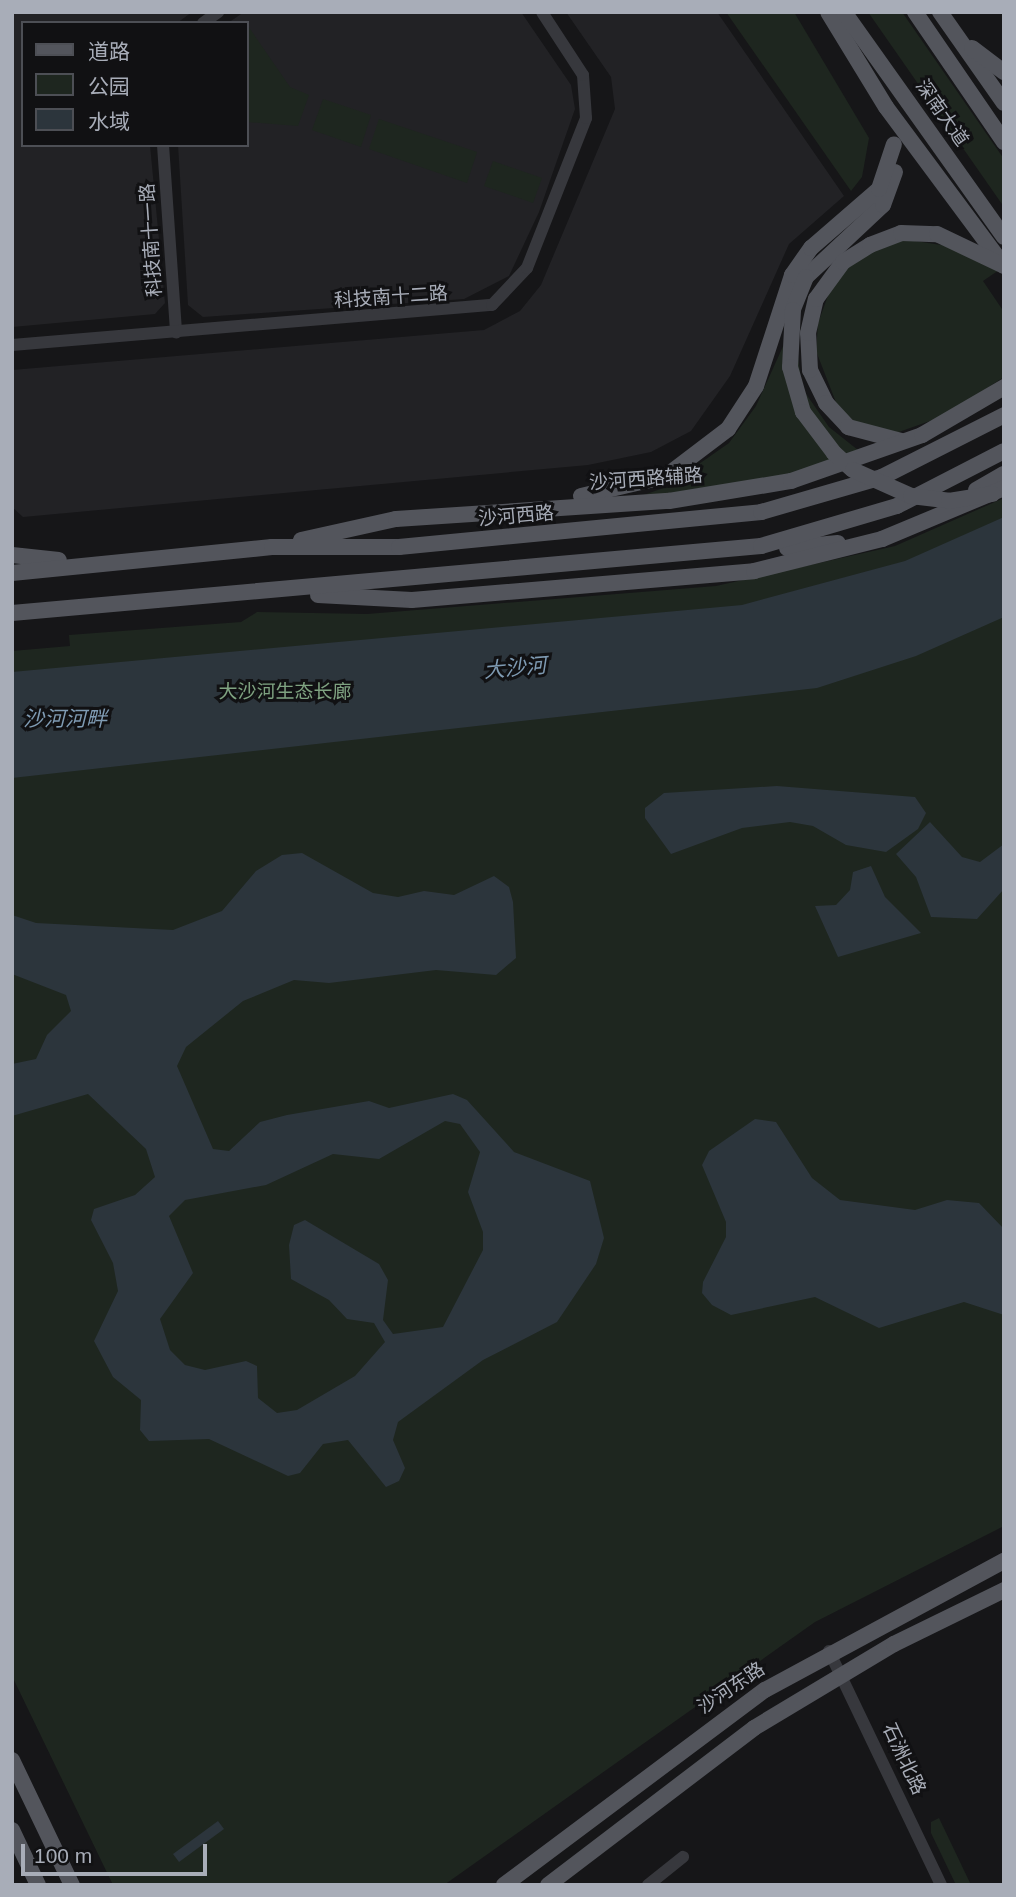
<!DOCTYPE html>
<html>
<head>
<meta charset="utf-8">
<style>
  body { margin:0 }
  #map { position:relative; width:1016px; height:1897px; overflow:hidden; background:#161618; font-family:Arial,"Noto Sans SC",sans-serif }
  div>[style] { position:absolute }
  .built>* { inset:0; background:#222225 }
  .green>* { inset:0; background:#1e261f }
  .water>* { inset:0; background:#2c353c }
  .minor>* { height:12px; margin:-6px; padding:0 6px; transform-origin:6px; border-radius:6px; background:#37383d }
  .major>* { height:16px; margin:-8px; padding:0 8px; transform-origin:8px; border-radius:8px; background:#53555c }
  .major-bridge>* { height:16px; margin:-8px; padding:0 8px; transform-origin:8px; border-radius:8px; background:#53555c }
  span { translate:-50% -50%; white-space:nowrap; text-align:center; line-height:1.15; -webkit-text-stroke:6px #111113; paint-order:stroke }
  .street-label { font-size:19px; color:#a8adb8 }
  .park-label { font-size:19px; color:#7fa381 }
  .water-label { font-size:21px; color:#7f9bb3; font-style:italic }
  .frame { position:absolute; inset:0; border:14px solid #a8adb8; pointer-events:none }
  .legend { position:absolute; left:21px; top:21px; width:228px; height:126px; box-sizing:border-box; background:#111113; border:2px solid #4d4f55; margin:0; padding:9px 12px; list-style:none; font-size:21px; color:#a8adb8 }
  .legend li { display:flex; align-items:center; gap:14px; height:35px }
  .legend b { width:35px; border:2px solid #4d4f55 }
  .scale { position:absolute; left:21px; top:1844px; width:186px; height:32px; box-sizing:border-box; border:4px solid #a8adb8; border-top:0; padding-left:9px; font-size:21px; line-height:24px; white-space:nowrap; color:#a8adb8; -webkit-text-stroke:5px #111113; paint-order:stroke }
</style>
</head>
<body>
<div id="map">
  <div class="built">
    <div style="clip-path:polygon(12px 12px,192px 12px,177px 23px,23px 23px,23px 145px,150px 145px,165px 303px,155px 314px,12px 327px)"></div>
    <div style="clip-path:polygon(244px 12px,521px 12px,571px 85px,575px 109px,539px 212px,509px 276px,464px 299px,203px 317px,188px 305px,178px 145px,247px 145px,247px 23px,228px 23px)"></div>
    <div style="clip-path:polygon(566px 12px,717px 12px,844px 196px,789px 244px,730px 376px,691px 431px,651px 452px,588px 465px,23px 517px,12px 507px,12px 370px,484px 330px,520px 311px,541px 285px,615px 109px,611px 77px)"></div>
  </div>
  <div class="green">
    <div style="clip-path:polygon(726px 12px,794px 12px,869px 138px,862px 177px,851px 191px)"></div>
    <div style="clip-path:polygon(868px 12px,902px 12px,1004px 159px,1004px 207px)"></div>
    <div style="clip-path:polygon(248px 26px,290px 87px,309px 95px,298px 126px,247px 122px)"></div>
    <div style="clip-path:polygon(323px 99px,371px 115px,361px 147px,312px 130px)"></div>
    <div style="clip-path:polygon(379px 119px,477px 152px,467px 183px,369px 149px)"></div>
    <div style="clip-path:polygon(493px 161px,542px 178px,533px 203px,484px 186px)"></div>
    <div style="clip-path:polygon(902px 239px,948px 246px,999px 270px,983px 281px,1004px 312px,1004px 377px,944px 416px,896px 433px,864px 428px,839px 410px,816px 351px,818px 323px,833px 282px,860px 256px)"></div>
    <div style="clip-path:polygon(794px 322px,802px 388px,829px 427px,863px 454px,791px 476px,630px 500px,666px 487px,729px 443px,756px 406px)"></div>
    <div style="clip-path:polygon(1004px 498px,1004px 1526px,815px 1622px,444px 1885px,113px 1885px,12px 1676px,12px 651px,70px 646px,69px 635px,241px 622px,257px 612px,367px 614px,716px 586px,895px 546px)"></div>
    <div style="clip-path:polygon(939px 1818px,971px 1885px,956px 1885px,931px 1833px,931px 1822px)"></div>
  </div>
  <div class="water">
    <div style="clip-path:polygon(1004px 517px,1004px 617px,916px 656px,817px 688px,12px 778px,12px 672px,742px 605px,905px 561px)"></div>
    <div style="clip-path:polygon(777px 786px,915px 797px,926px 813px,918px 829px,886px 852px,846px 845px,813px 826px,790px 822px,742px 828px,671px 854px,645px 818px,645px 808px,664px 793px)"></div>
    <div style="clip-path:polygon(930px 822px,962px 857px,980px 862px,1004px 844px,1004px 889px,977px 919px,931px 917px,916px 877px,896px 854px)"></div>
    <div style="clip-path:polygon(evenodd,302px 853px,373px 893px,398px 897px,424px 891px,454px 895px,494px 876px,509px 887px,513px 902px,516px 958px,496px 975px,436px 970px,329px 983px,294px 980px,243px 1001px,186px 1047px,177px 1066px,213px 1149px,229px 1151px,260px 1122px,287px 1115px,369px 1101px,389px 1108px,453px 1094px,467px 1100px,514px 1152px,590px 1181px,604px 1238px,596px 1264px,557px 1322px,483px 1360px,398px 1422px,393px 1440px,405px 1468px,399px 1481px,386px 1487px,348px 1440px,323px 1444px,300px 1473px,288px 1476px,209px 1439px,149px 1441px,140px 1430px,141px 1400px,113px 1377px,94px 1341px,118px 1291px,113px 1263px,91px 1220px,94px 1209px,135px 1195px,155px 1177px,146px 1149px,88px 1094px,12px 1116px,12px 1064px,36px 1059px,47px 1035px,71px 1011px,66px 995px,12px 974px,12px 915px,36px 923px,173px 930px,222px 911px,256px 871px,282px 855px,302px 853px,445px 1121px,460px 1124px,480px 1152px,468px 1192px,483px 1232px,483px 1250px,443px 1327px,393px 1334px,383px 1320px,388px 1280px,379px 1264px,305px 1220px,294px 1225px,289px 1245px,291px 1279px,329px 1300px,347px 1319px,374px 1323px,385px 1342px,355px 1376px,297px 1410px,277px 1413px,258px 1398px,257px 1366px,246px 1361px,205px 1370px,185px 1365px,170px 1350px,160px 1319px,193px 1273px,169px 1216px,185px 1200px,266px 1185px,333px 1154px,379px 1159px,445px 1121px)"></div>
    <div style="clip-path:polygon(871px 866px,885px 897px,921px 933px,838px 957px,815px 906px,836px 905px,850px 890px,853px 872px)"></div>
    <div style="clip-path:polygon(755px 1119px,776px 1122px,812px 1178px,840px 1200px,915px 1210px,947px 1200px,979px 1203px,1004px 1229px,1004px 1315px,964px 1302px,879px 1328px,815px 1297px,731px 1315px,712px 1305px,702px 1293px,703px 1282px,726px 1237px,726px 1222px,702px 1165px,709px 1151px)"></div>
    <div style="clip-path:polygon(218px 1821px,224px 1829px,179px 1862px,173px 1854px)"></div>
  </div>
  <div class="minor">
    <div style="left:203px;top:23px;width:19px;rotate:-36deg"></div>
    <div style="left:163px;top:145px;width:188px;rotate:86deg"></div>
    <div style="left:12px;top:345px;width:482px;rotate:-4.8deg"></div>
    <div style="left:492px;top:305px;width:51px;rotate:-46.6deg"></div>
    <div style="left:527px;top:268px;width:161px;rotate:-68.5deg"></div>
    <div style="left:586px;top:118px;width:43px;rotate:-94deg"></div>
    <div style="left:583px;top:75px;width:75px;rotate:-123.1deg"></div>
    <div style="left:829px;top:1651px;width:259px;rotate:64.4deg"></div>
    <div style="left:648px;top:1885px;width:45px;rotate:-38.7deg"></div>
  </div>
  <div class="major">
    <div style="left:828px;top:12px;width:111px;rotate:58.6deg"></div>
    <div style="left:886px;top:107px;width:198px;rotate:53.4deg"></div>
    <div style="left:844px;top:12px;width:276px;rotate:54.6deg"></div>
    <div style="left:915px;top:12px;width:158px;rotate:55.6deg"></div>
    <div style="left:940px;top:12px;width:111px;rotate:54.9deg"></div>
    <div style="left:972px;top:48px;width:40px;rotate:37deg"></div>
    <div style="left:806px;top:277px;width:105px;rotate:-43.1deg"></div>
    <div style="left:883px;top:205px;width:35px;rotate:-70deg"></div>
    <div style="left:810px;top:370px;width:37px;rotate:64deg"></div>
    <div style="left:826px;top:403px;width:33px;rotate:47deg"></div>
    <div style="left:848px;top:427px;width:55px;rotate:14.8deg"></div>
    <div style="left:976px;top:490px;width:32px;rotate:-30deg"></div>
    <div style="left:581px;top:496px;width:87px;rotate:-13.2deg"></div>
    <div style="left:666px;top:476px;width:78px;rotate:-37.2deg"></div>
    <div style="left:728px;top:429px;width:51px;rotate:-56.9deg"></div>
    <div style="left:756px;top:386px;width:117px;rotate:-72deg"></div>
    <div style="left:792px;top:275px;width:33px;rotate:-55deg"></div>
    <div style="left:811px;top:248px;width:90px;rotate:-40.9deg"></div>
    <div style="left:879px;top:189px;width:47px;rotate:-71.6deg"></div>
    <div style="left:301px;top:540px;width:97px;rotate:-12.5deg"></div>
    <div style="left:396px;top:519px;width:274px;rotate:-3.8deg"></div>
    <div style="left:669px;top:501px;width:124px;rotate:-9.3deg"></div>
    <div style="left:791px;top:481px;width:139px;rotate:-19.3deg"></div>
    <div style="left:922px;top:435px;width:95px;rotate:-30.3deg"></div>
    <div style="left:787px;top:548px;width:51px;rotate:-5.6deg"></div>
    <div style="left:12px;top:555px;width:47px;rotate:6.1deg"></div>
    <div style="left:12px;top:573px;width:261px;rotate:-5.7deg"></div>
    <div style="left:272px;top:547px;width:127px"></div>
    <div style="left:399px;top:547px;width:364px;rotate:-5.5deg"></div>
    <div style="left:761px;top:512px;width:126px;rotate:-16.1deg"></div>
    <div style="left:882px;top:477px;width:137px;rotate:-26.9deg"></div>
    <div style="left:318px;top:595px;width:94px;rotate:3deg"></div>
    <div style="left:412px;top:600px;width:343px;rotate:-4.8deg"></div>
    <div style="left:754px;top:571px;width:132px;rotate:-14deg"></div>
    <div style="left:882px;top:539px;width:132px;rotate:-22.7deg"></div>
    <div style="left:12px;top:613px;width:752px;rotate:-5.11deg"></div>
    <div style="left:761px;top:546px;width:142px;rotate:-16.4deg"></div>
    <div style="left:897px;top:506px;width:120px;rotate:-27.2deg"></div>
    <div style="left:12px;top:1760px;width:139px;rotate:64.4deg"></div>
    <div style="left:12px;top:1830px;width:61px;rotate:64.7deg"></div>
    <div style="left:504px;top:1885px;width:326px;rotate:-36.8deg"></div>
    <div style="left:765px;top:1690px;width:272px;rotate:-28.4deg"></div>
    <div style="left:548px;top:1885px;width:259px;rotate:-37.3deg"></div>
    <div style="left:754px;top:1728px;width:163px;rotate:-31deg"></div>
    <div style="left:894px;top:1644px;width:123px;rotate:-26.1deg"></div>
  </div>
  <div class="major-bridge">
    <div style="left:806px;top:277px;width:35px;rotate:112deg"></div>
    <div style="left:793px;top:310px;width:57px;rotate:93deg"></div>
    <div style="left:790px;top:367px;width:47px;rotate:73.9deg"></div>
    <div style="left:803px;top:412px;width:51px;rotate:52.9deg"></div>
    <div style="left:834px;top:453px;width:25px;rotate:42deg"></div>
    <div style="left:853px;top:470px;width:64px;rotate:24.1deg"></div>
    <div style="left:911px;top:496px;width:38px;rotate:7deg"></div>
    <div style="left:949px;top:501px;width:44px;rotate:-9.2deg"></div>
    <div style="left:810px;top:370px;width:37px;rotate:-93deg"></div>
    <div style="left:808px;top:333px;width:35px;rotate:-77deg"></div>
    <div style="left:816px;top:299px;width:46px;rotate:-53.9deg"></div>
    <div style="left:843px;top:262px;width:32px;rotate:-32deg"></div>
    <div style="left:870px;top:245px;width:33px;rotate:-21deg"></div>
    <div style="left:901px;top:233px;width:36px;rotate:2deg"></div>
    <div style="left:937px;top:234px;width:74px;rotate:25.5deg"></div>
  </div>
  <div class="street-label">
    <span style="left:942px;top:113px;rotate:55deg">深南大道</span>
    <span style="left:151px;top:240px;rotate:-94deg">科技南十一路</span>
    <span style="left:391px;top:297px;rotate:-4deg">科技南十二路</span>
    <span style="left:646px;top:479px;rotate:-4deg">沙河西路辅路</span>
    <span style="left:516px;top:516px;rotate:-5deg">沙河西路</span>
    <span style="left:731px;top:1688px;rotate:-34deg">沙河东路</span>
    <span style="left:904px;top:1759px;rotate:65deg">石洲北路</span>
  </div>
  <div class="park-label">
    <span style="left:285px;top:692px">大沙河生态长廊</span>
  </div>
  <div class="water-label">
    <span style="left:515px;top:668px;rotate:-5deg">大沙河</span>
    <span style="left:65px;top:719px">沙河河畔</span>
  </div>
  <div class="frame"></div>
  <ul class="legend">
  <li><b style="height:9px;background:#53555c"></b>道路</li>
  <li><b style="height:19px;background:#1e261f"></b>公园</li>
  <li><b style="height:19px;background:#2c353c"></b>水域</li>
  </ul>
  <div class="scale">100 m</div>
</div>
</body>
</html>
